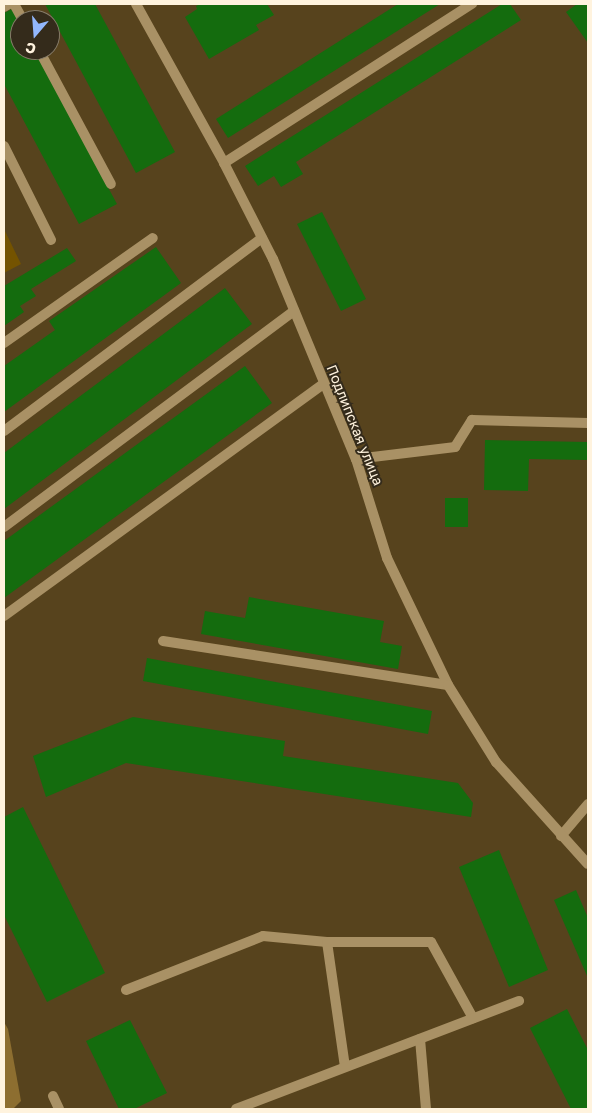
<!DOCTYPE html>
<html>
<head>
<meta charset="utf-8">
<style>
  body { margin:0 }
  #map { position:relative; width:592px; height:1113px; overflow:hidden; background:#57431d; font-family:"Golos Text",sans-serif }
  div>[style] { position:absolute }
  .green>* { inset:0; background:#745300 }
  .forest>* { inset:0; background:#8d6e30 }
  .building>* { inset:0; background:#146c0e }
  .lane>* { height:10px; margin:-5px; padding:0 5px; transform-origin:5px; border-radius:5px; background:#a99165 }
  .street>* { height:10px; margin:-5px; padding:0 5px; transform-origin:5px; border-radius:5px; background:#a99165 }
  span { translate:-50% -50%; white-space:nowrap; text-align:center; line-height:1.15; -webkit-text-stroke:4px #342b1b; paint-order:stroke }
  .street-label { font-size:14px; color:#fff3de }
  .frame { position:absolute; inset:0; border:5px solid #fff3de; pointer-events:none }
  .north { position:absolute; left:10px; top:10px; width:50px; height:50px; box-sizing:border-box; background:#342b1b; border:1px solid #857b69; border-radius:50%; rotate:198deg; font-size:14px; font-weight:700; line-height:20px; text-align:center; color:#fff3de }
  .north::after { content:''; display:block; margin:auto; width:18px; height:22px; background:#92b7fd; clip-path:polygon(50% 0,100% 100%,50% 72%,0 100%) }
</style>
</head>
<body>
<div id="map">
  <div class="green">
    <div style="clip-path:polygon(4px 229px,21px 264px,4px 273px)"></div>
  </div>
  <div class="forest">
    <div style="clip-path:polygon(4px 1022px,8px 1029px,21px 1101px,13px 1109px,4px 1109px)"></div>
  </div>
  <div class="building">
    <div style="clip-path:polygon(45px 4px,95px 4px,175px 152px,136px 173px)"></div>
    <div style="clip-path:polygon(200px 4px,267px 4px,274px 15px,256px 25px,259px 30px,209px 59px,185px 17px,197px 9px,196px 6px)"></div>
    <div style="clip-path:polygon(398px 4px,440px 4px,228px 138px,216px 119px)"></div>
    <div style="clip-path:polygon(502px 4px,510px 4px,521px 20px,296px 162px,303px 174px,281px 187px,274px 176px,258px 186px,245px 166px)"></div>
    <div style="clip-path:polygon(577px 4px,588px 4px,588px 43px,566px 12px)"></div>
    <div style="clip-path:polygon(12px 9px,20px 23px,20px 50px,34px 50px,117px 204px,79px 224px,4px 84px,4px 13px)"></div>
    <div style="clip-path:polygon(322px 212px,366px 299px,341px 311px,297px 224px)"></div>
    <div style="clip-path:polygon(156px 247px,181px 283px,4px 412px,4px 366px,55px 330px,49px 321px)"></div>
    <div style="clip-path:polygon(67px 248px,76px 261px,31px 289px,36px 296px,20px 306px,24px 312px,4px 326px,4px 286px)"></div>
    <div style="clip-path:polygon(225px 288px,252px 324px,4px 509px,4px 453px)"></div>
    <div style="clip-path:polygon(245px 366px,272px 403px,4px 598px,4px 541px)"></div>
    <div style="clip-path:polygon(485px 440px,588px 442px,588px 460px,529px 459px,528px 491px,484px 490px)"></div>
    <div style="clip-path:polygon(445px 498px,468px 498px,468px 527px,445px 527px)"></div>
    <div style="clip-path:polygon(249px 597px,384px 621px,380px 642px,402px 646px,398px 669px,201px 634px,205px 611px,245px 618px)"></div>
    <div style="clip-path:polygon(147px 658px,432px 711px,428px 734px,143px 681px)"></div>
    <div style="clip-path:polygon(133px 717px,285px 741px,283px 756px,458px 783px,473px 803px,471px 817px,126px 763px,46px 797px,33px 756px)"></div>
    <div style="clip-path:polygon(23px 807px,105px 973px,47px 1002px,4px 915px,4px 817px)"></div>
    <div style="clip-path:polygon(499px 850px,548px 970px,509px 987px,459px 867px)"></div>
    <div style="clip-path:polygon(576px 890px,588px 918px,588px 978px,554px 900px)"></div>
    <div style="clip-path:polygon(567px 1009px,588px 1050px,588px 1109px,571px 1109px,530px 1028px)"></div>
    <div style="clip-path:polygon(130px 1020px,167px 1093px,134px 1109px,119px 1109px,86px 1041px)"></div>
  </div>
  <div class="lane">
    <div style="left:14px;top:4px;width:18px;rotate:61deg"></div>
    <div style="left:4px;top:7px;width:6px;rotate:-31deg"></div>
    <div style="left:39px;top:50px;width:152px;rotate:61.8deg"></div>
    <div style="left:4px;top:146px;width:105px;rotate:63.4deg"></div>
    <div style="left:224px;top:163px;width:295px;rotate:-32.7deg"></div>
    <div style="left:4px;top:343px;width:182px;rotate:-35.2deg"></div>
    <div style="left:4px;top:431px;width:322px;rotate:-36.8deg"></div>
    <div style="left:356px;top:459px;width:100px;rotate:-6.9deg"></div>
    <div style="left:455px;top:447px;width:32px;rotate:-58deg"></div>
    <div style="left:472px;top:420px;width:116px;rotate:1.5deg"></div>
    <div style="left:4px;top:527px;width:362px;rotate:-36.7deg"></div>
    <div style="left:4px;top:616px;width:394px;rotate:-36deg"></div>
    <div style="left:163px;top:641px;width:288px;rotate:8.8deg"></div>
    <div style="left:561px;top:836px;width:42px;rotate:-49.8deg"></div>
    <div style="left:327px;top:942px;width:126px;rotate:81.8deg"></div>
    <div style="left:126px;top:990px;width:147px;rotate:-21.5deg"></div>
    <div style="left:263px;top:936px;width:64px;rotate:5.4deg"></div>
    <div style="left:327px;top:942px;width:104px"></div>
    <div style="left:431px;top:942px;width:87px;rotate:61.1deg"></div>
    <div style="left:420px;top:1039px;width:70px;rotate:85.1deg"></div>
    <div style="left:53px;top:1096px;width:14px;rotate:65deg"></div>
    <div style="left:236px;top:1109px;width:303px;rotate:-20.9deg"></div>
  </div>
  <div class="street">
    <div style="left:136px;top:4px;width:182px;rotate:61deg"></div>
    <div style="left:224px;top:163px;width:108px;rotate:63deg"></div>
    <div style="left:273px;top:259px;width:217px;rotate:67.5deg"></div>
    <div style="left:356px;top:459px;width:104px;rotate:72.6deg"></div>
    <div style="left:387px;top:558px;width:141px;rotate:64.3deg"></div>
    <div style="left:448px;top:685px;width:91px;rotate:58.1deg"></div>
    <div style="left:496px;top:762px;width:137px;rotate:48deg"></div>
  </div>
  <div class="street-label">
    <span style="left:355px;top:425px;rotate:68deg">Подлипская улица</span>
  </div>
  <div class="frame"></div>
  <div class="north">С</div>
</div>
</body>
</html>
